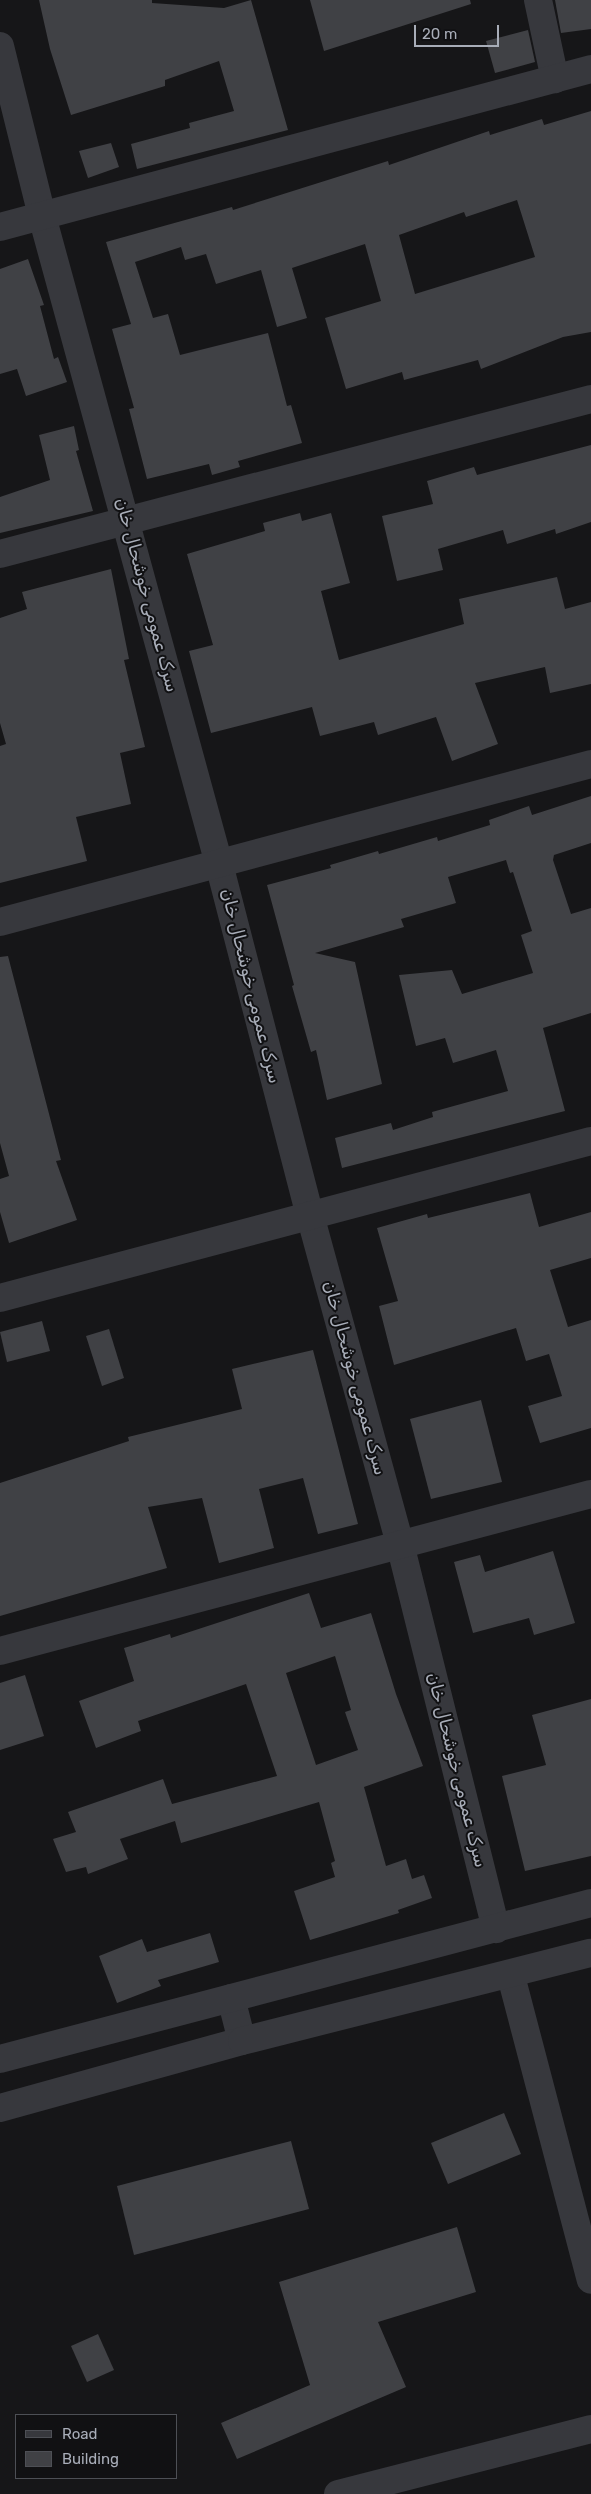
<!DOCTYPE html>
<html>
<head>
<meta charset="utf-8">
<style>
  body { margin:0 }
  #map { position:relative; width:591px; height:2494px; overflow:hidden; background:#161618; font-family:Rubik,"Noto Naskh Arabic",sans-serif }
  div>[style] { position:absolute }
  .building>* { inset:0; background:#404145 }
  .minor>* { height:28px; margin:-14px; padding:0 14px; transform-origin:14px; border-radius:14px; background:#37383d }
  span { translate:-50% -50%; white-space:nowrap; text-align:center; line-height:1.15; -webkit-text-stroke:4px #111113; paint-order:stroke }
  .street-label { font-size:18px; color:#a8adb8 }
  .legend { position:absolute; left:15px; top:2414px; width:162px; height:65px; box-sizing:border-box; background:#111113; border:1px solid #4d4f55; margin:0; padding:6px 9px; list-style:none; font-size:15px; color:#a8adb8 }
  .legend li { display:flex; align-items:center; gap:10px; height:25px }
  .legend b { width:25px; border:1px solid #4d4f55 }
  .scale { position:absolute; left:414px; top:25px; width:85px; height:22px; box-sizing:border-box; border:2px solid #a8adb8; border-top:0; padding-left:6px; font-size:15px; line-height:18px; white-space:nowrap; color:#a8adb8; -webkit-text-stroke:4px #111113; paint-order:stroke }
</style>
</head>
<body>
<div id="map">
  <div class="building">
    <div style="clip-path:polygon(39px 0,152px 0,152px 3px,224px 8px,251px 0,288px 130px,137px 169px,131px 144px,190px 128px,189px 123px,234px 111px,219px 61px,165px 80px,165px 86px,71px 115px,50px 49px)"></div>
    <div style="clip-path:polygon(310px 0,470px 0,471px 4px,324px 51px)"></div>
    <div style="clip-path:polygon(555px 0,591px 0,591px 29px,561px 33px)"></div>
    <div style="clip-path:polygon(528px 30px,535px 62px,495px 73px,486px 41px)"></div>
    <div style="clip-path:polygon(evenodd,591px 111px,591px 332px,563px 337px,481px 369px,478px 360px,404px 380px,402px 372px,346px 389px,325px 318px,381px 301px,365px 244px,292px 268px,307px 318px,277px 327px,261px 270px,216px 284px,206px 254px,185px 260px,181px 247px,135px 262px,153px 318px,168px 314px,180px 355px,268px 333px,287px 406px,291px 405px,302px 443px,238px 461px,240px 467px,212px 475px,209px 464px,147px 479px,129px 409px,134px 408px,112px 329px,131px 324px,106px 242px,232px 207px,233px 210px,388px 161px,389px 165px,489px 131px,490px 135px,542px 119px,544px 125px,591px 111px,517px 200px,535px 257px,415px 294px,399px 235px,464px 212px,466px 217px,517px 200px)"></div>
    <div style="clip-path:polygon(111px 143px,119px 167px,88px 178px,79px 151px)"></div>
    <div style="clip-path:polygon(28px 259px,44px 305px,40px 306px,54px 359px,58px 357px,67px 382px,26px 396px,17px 369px,0 374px,0 269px)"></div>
    <div style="clip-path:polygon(74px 426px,79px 450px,76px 451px,93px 511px,0 533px,0 497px,50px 480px,39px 435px)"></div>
    <div style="clip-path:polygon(591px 445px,591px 522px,556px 534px,555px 529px,507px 544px,503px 530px,438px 549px,443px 570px,397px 581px,382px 516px,433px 504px,427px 481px,474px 467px,477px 475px)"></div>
    <div style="clip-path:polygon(300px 513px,302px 521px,331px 513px,350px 583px,321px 591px,339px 660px,464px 624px,459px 599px,557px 577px,565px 609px,591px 602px,591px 684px,550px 693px,545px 667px,475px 683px,498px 744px,452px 761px,436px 717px,378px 735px,374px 722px,320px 736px,312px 707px,211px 733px,189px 651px,213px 645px,187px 554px,265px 531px,263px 523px)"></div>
    <div style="clip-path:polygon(111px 569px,129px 659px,124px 660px,145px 747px,120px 753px,131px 804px,76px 817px,87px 861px,0 883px,0 746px,6px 744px,0 723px,0 618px,27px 609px,22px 592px)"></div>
    <div style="clip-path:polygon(591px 796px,591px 843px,554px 855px,553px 860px,571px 914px,591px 908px,591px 1013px,543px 1028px,565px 1111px,342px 1168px,335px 1138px,391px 1123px,393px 1130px,433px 1117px,432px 1112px,508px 1091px,496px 1050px,453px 1063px,445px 1038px,416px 1046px,399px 975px,452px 970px,462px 994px,533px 973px,521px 935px,532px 931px,513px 872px,510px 873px,506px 860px,448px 877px,456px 903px,401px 919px,404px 927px,315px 953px,355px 962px,382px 1084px,327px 1100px,316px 1050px,311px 1052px,292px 986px,294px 985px,267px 885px,331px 868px,330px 865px,378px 851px,379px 854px,437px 837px,438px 841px,490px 825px,489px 820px,529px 806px,532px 815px)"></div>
    <div style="clip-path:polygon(8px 956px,61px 1160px,56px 1161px,77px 1220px,9px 1243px,0 1212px,0 1179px,9px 1176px,0 1143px,0 957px)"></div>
    <div style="clip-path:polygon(530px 1193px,539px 1227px,591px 1212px,591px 1258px,550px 1270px,568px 1327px,591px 1320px,591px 1428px,540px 1443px,528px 1406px,562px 1396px,549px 1354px,526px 1361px,516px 1328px,394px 1365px,379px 1306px,398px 1301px,377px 1228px,427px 1214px,428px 1218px)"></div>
    <div style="clip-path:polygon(42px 1321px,50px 1351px,7px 1362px,0 1332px)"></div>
    <div style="clip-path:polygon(109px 1329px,124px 1378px,102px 1386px,86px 1336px)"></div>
    <div style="clip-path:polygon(313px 1350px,358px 1524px,318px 1534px,303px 1478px,259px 1489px,274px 1548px,219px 1563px,202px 1498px,148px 1507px,167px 1568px,0 1616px,0 1483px,129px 1441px,128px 1437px,242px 1409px,232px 1369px)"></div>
    <div style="clip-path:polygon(481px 1400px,502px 1482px,431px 1499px,410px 1419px)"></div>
    <div style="clip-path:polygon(553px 1551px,575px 1623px,534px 1635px,529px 1618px,473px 1633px,454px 1562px,480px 1555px,485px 1572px)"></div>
    <div style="clip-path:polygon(evenodd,309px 1593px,321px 1628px,371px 1613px,396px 1694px,423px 1766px,364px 1787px,386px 1866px,406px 1859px,412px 1879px,424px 1875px,432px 1898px,398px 1910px,399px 1913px,310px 1940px,294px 1891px,335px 1877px,331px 1863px,335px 1861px,319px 1802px,181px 1843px,175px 1821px,120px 1839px,128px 1859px,88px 1874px,86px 1867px,66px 1872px,53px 1839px,76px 1832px,68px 1812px,163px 1779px,172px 1804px,277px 1776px,246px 1684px,138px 1721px,141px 1731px,96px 1748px,79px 1701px,134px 1681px,124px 1648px,170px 1634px,171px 1638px,309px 1593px,335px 1656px,351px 1710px,345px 1712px,358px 1750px,316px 1765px,286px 1673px,335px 1656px)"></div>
    <div style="clip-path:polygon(25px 1675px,44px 1736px,0 1750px,0 1683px)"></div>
    <div style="clip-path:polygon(591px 1699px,591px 1856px,525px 1871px,502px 1776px,546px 1765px,532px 1715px)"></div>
    <div style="clip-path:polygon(210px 1933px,219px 1962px,158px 1980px,161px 1986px,117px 2003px,99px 1956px,142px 1939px,147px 1952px)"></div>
    <div style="clip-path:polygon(504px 2113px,521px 2154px,448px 2184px,431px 2143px)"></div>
    <div style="clip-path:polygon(291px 2141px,309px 2209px,134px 2255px,117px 2186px)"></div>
    <div style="clip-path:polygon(457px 2227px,476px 2292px,378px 2322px,406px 2387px,237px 2459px,221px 2423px,310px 2385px,279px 2282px)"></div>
    <div style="clip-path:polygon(98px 2334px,114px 2370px,87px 2382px,71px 2346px)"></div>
  </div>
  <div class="minor">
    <div style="left:538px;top:0;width:81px;rotate:77.9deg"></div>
    <div style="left:0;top:46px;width:175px;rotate:76.1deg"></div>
    <div style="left:42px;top:216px;width:672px;rotate:74.72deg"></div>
    <div style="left:219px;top:864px;width:363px;rotate:75.5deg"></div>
    <div style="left:310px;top:1215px;width:341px;rotate:74.7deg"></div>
    <div style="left:400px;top:1544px;width:397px;rotate:76deg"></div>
    <div style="left:0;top:227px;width:612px;rotate:-14.97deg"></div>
    <div style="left:0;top:554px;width:611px;rotate:-14.7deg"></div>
    <div style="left:0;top:922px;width:612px;rotate:-14.97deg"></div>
    <div style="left:0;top:1298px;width:611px;rotate:-14.88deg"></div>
    <div style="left:0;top:1651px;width:611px;rotate:-14.88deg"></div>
    <div style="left:511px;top:1976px;width:314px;rotate:75.3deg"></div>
    <div style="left:231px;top:1998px;width:44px;rotate:75.7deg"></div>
    <div style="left:0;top:2059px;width:611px;rotate:-14.79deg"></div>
    <div style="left:0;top:2108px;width:251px;rotate:-15.5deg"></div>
    <div style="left:242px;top:2041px;width:360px;rotate:-14.2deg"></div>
    <div style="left:338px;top:2494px;width:261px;rotate:-14.4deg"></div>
  </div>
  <div class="street-label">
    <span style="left:147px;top:595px;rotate:75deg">سرک عمومی خوشحال خان</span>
    <span style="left:251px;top:986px;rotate:76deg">سرک عمومی خوشحال خان</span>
    <span style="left:355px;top:1378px;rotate:75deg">سرک عمومی خوشحال خان</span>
    <span style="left:457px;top:1770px;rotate:76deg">سرک عمومی خوشحال خان</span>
  </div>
  <ul class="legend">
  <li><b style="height:6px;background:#37383d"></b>Road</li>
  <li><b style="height:14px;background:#404145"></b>Building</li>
  </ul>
  <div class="scale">20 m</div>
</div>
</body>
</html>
